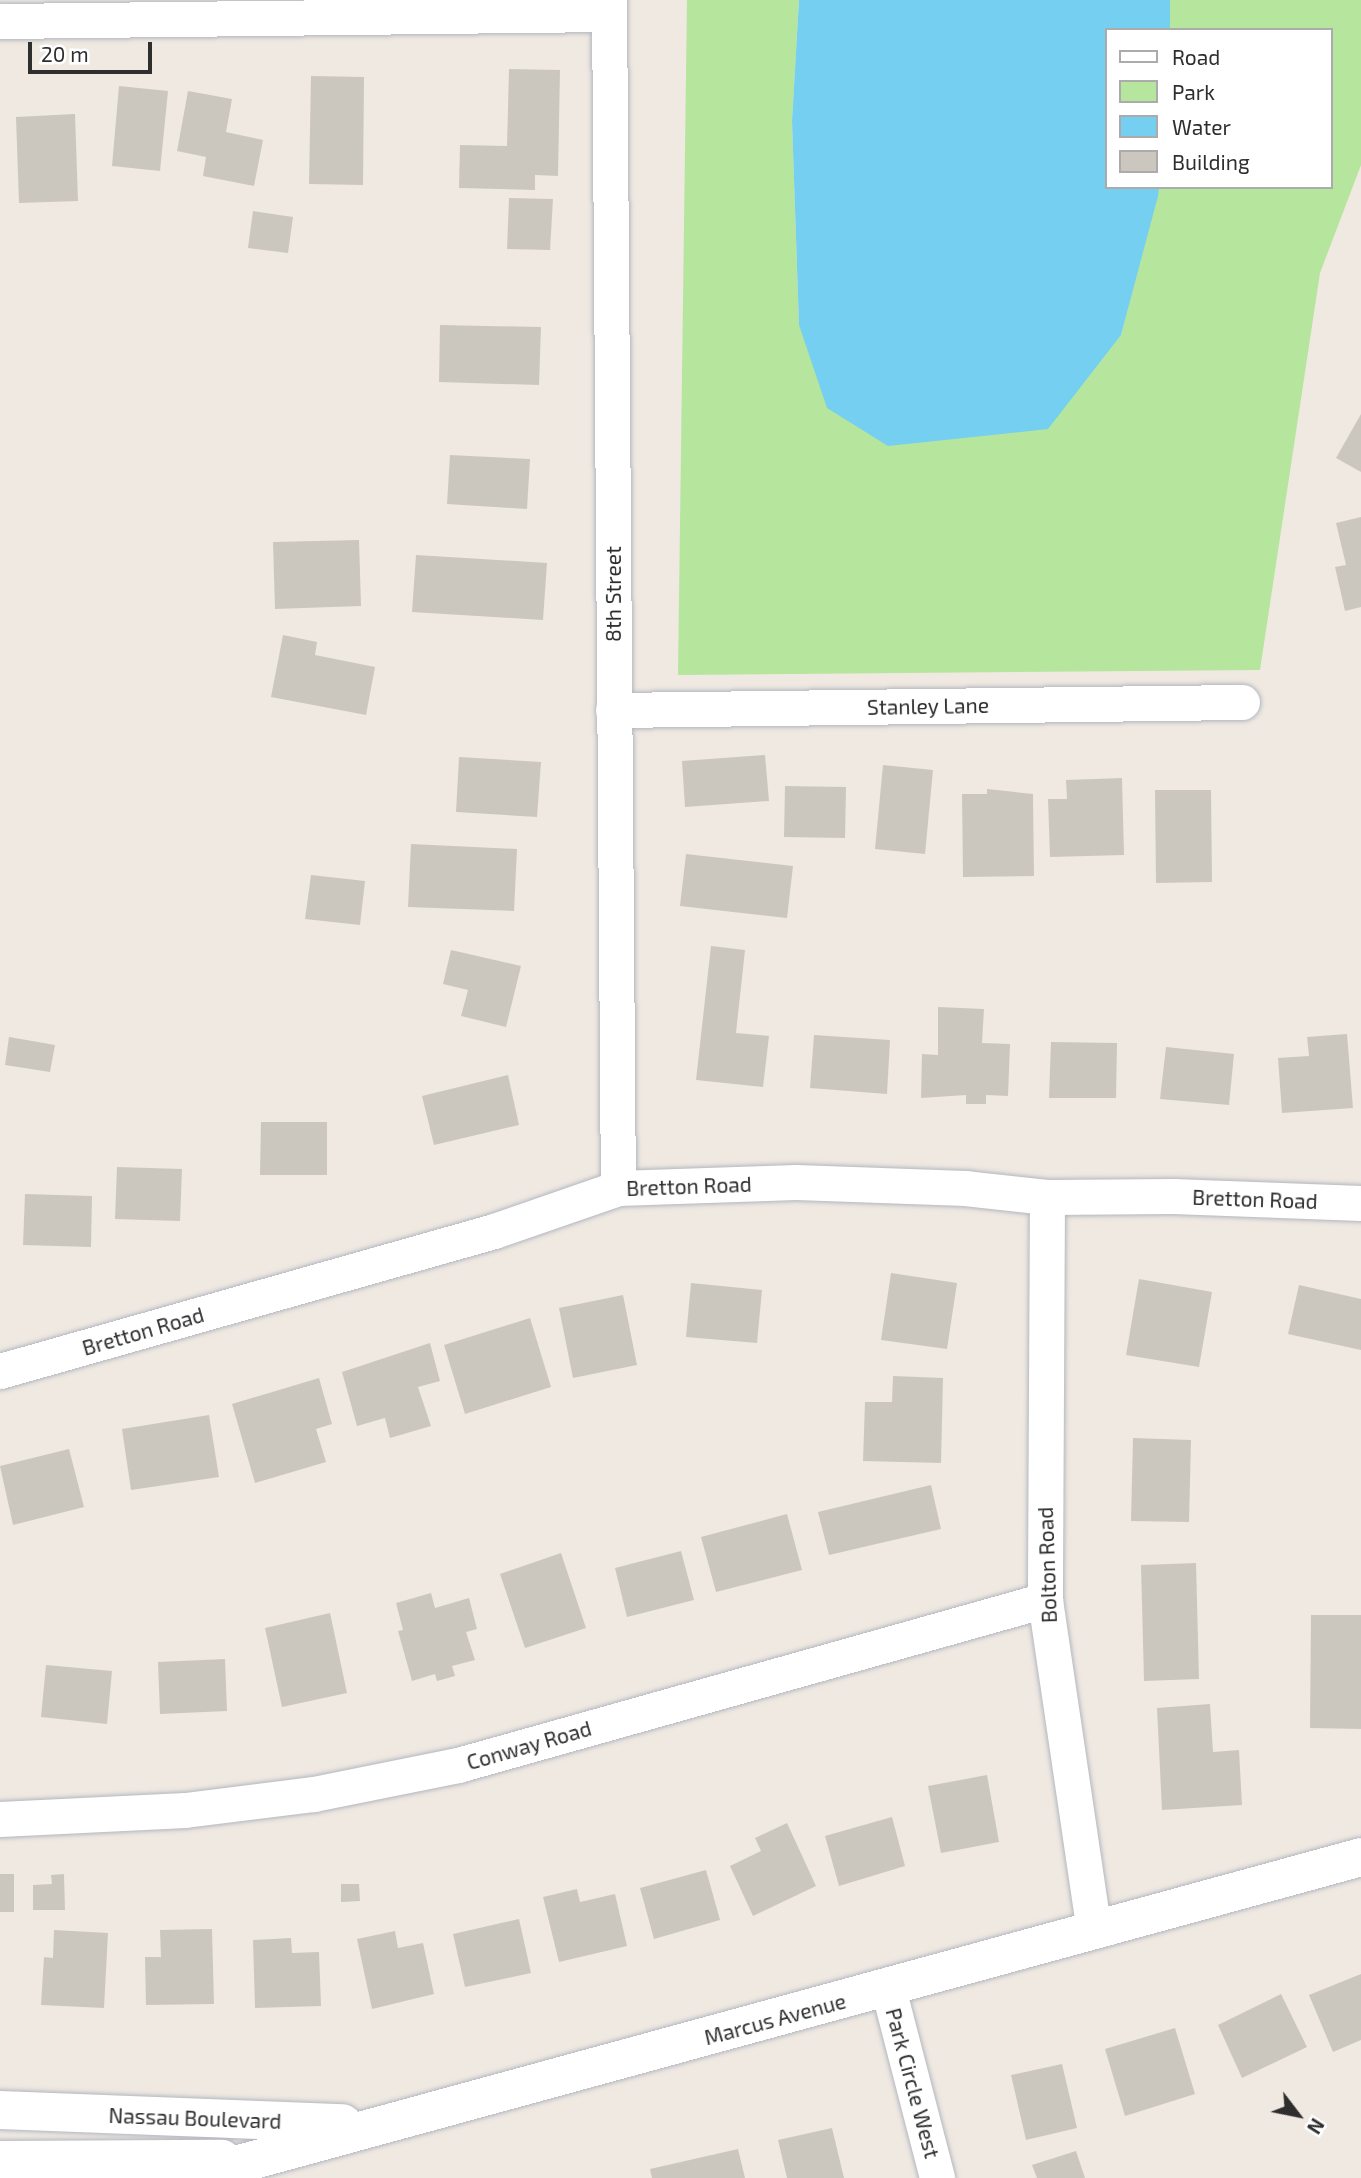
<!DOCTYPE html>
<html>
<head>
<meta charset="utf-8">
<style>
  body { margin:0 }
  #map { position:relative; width:1361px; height:2178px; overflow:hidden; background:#efe9e1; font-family:"Exo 2",sans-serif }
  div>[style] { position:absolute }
  .green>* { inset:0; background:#b6e59e }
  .water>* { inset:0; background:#75cff0 }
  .building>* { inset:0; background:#cbc7bf }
  .roads { filter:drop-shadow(0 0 2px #b4b7c1) drop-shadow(0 0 2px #b4b7c1) }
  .minor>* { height:35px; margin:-17.5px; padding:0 17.5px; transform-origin:17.5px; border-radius:17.5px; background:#fff }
  .secondary>* { height:38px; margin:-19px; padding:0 19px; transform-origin:19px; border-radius:19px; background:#fff }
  span { translate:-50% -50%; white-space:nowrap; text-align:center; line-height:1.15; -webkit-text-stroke:6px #fff; paint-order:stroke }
  .street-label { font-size:21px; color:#2e2e2e }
  .legend { position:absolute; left:1105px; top:28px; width:228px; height:161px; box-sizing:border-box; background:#fff; border:2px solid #ababab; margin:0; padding:9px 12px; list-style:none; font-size:21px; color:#2e2e2e }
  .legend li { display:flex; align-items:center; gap:14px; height:35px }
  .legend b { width:35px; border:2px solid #ababab }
  .north { position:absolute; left:1263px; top:2080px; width:70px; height:70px; -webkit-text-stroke:5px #fff; paint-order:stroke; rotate:122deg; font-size:19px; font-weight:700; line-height:28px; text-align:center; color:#2e2e2e }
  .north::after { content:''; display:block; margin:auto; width:24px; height:32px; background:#2e2e2e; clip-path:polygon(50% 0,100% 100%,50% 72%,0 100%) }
  .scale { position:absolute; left:28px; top:42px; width:124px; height:32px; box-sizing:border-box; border:4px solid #2e2e2e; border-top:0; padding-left:9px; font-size:21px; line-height:24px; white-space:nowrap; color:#2e2e2e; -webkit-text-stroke:5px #fff; paint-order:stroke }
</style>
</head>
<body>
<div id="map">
  <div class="green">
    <div style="clip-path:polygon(687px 0,799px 0,792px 121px,799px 325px,1121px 335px,1159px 187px,1331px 187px,1331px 30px,1170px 30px,1170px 0,1361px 0,1361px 165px,1320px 273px,1260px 670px,678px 675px)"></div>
  </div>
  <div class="water">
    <div style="clip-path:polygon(799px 0,1170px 0,1170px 30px,1107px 30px,1107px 187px,1159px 187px,1158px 196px,1121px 335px,1048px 429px,888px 446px,827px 408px,799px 325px,792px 121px)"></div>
  </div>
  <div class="building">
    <div style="clip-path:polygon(509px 69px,560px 70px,558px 176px,535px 175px,535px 190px,459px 188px,460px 145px,507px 146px)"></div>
    <div style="clip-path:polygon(311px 76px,364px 77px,363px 185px,309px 184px)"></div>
    <div style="clip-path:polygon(119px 86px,168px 91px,160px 171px,112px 166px)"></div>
    <div style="clip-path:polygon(188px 91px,232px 99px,226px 132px,263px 140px,254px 186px,203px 176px,206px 157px,177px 151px)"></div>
    <div style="clip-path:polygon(75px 114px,78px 201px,19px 203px,16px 117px)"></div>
    <div style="clip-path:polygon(509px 198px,553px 199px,550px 250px,507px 249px)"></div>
    <div style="clip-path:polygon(253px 211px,293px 217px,288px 253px,248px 248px)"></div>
    <div style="clip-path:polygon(440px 325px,541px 327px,539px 385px,439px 382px)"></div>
    <div style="clip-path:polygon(1361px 414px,1361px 472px,1336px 458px)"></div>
    <div style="clip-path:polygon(450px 455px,530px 459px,527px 509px,447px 504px)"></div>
    <div style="clip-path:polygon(1361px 517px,1361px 607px,1345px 611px,1335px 567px,1346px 565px,1336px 523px)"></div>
    <div style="clip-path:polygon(359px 540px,361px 606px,275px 609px,273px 542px)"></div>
    <div style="clip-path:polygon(416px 555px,547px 563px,543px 620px,412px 612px)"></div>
    <div style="clip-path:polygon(283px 635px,317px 642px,315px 655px,375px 667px,366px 715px,271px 697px)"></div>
    <div style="clip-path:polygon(765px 755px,769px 801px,685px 807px,682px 761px)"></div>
    <div style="clip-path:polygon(459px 757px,541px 762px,537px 817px,456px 812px)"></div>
    <div style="clip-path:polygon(883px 765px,933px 770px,925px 854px,875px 849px)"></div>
    <div style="clip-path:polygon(1122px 778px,1124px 855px,1050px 857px,1048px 799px,1067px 799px,1066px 780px)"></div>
    <div style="clip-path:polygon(785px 786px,846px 787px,845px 838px,784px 837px)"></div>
    <div style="clip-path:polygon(987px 789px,1033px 794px,1034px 876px,963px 877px,962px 794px,987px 794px)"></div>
    <div style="clip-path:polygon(1155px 790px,1211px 790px,1212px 882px,1156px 883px)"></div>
    <div style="clip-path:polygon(411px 844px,517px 849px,514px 911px,408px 907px)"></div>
    <div style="clip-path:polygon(686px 854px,793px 866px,787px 918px,680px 906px)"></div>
    <div style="clip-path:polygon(311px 875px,365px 881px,360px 925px,305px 919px)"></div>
    <div style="clip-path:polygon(711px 946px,745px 950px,736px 1033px,769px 1036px,763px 1087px,696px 1080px)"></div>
    <div style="clip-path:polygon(451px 950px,521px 966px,506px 1027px,461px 1016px,468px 990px,443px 984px)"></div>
    <div style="clip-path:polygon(938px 1007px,984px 1009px,982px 1043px,1010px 1044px,1008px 1096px,986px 1095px,986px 1104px,966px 1104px,966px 1095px,921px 1098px,922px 1054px,938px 1055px)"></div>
    <div style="clip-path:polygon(1347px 1034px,1353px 1108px,1282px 1113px,1278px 1058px,1309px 1056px,1307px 1037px)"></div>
    <div style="clip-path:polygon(814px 1035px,890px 1040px,887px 1094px,810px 1088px)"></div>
    <div style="clip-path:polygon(9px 1037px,55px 1045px,50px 1072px,5px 1065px)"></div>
    <div style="clip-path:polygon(1051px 1042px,1117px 1043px,1116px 1098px,1049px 1098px)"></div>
    <div style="clip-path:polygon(1166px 1047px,1234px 1054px,1229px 1105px,1160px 1099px)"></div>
    <div style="clip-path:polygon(508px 1075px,519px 1125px,434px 1145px,422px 1096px)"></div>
    <div style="clip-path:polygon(261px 1122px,327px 1122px,327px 1175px,260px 1175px)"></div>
    <div style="clip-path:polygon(117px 1167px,182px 1169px,180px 1221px,115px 1219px)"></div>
    <div style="clip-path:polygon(25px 1194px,92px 1196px,91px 1247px,23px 1245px)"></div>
    <div style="clip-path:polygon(891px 1273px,957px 1283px,947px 1349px,881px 1340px)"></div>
    <div style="clip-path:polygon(1139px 1279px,1212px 1292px,1199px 1367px,1126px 1355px)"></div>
    <div style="clip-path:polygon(691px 1283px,762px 1290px,757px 1343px,686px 1337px)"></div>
    <div style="clip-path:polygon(1299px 1285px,1361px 1299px,1361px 1350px,1288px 1334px)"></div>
    <div style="clip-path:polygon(623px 1295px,637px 1365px,573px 1378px,559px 1308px)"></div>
    <div style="clip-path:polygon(530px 1318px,551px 1387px,465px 1414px,444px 1345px)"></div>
    <div style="clip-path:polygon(430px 1343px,440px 1381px,418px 1387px,431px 1426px,390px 1438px,385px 1418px,357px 1426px,342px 1372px)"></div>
    <div style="clip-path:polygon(893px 1376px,943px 1378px,941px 1463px,863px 1461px,865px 1402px,892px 1402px)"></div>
    <div style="clip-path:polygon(319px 1378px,332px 1424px,316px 1429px,326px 1462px,255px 1483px,232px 1404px)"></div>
    <div style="clip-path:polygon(209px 1415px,219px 1477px,131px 1490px,122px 1429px)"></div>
    <div style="clip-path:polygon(1133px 1438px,1191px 1440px,1189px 1522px,1131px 1521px)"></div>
    <div style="clip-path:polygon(69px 1449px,84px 1507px,13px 1525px,0 1466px)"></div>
    <div style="clip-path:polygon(931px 1485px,941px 1529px,829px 1555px,818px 1512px)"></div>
    <div style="clip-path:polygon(787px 1514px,802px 1570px,716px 1592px,701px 1537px)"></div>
    <div style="clip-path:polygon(681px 1551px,694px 1600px,627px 1617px,615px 1568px)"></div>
    <div style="clip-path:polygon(561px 1553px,586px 1628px,525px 1648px,500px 1574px)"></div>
    <div style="clip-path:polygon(1196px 1563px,1199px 1679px,1144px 1681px,1141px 1565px)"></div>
    <div style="clip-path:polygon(431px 1593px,435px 1608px,469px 1598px,477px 1629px,466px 1632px,475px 1660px,452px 1666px,455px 1676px,437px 1681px,435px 1674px,412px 1681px,398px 1631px,403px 1630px,396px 1603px)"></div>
    <div style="clip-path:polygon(330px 1613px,347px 1693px,282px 1707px,265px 1628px)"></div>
    <div style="clip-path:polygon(1311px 1615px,1361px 1615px,1361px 1729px,1310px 1728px)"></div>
    <div style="clip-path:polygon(225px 1659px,227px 1711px,160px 1714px,158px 1662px)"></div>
    <div style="clip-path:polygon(46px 1665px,112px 1671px,107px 1724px,41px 1717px)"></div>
    <div style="clip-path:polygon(1210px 1704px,1213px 1752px,1239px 1750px,1242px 1805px,1162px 1810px,1157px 1708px)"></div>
    <div style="clip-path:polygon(987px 1775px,999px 1842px,941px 1853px,928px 1786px)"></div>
    <div style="clip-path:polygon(892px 1817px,905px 1866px,839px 1886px,825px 1836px)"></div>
    <div style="clip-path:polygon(787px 1823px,816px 1886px,753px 1916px,730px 1866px,761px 1851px,755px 1838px)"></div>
    <div style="clip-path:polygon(706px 1870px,720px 1920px,654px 1939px,640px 1888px)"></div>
    <div style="clip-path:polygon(0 1874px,14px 1874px,14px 1912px,0 1912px)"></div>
    <div style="clip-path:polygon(64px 1874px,65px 1910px,33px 1910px,33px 1885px,52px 1884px,51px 1875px)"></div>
    <div style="clip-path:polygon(341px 1884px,359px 1884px,360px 1901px,341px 1902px)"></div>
    <div style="clip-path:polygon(577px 1889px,580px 1902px,615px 1894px,627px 1946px,559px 1962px,543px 1897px)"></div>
    <div style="clip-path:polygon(519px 1919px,531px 1973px,465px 1987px,453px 1934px)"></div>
    <div style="clip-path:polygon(212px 1929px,214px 2004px,146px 2005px,145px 1957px,161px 1957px,160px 1930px)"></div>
    <div style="clip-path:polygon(54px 1930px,108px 1933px,104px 2008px,41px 2005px,44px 1957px,53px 1958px)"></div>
    <div style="clip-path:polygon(395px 1931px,398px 1948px,423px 1943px,434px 1994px,372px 2009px,357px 1939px)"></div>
    <div style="clip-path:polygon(291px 1938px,292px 1953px,319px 1952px,321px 2006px,255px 2008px,253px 1940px)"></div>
    <div style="clip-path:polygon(1361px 1974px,1361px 2040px,1333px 2052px,1309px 1995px)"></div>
    <div style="clip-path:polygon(1281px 1994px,1307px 2047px,1242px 2078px,1218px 2025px)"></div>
    <div style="clip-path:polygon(1175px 2028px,1195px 2094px,1125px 2116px,1105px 2049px)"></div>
    <div style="clip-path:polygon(1062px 2064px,1077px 2128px,1026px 2140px,1011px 2075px)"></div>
    <div style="clip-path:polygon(832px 2128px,844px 2178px,787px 2178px,778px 2140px)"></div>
    <div style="clip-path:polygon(738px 2149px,745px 2178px,652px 2178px,650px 2169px)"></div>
    <div style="clip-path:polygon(1076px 2151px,1085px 2178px,1037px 2178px,1032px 2165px)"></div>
  </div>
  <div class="roads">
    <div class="minor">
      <div style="left:609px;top:0;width:1188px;rotate:89.57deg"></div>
      <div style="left:0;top:21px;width:609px;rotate:-0.66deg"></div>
      <div style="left:613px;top:710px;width:629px;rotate:-0.73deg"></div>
      <div style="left:1047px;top:1197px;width:403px;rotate:90.3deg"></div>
      <div style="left:1045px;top:1600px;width:334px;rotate:81.6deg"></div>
      <div style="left:0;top:1371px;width:513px;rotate:-15.82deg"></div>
      <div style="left:494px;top:1231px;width:131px;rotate:-19.1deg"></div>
      <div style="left:618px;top:1188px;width:178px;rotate:-1.9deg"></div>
      <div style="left:796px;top:1182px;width:169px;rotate:2deg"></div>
      <div style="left:965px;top:1188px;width:82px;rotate:6.3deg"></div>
      <div style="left:1047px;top:1197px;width:126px;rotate:-0.5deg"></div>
      <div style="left:1173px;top:1196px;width:188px;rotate:2.1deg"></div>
      <div style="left:0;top:1819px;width:185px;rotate:-2.8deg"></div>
      <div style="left:185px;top:1810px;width:130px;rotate:-7.1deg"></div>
      <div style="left:314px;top:1794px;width:147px;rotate:-11.4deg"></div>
      <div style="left:458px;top:1765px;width:610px;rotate:-15.7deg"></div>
      <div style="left:888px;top:1988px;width:196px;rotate:75.5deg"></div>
    </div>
    <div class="secondary">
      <div style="left:0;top:2110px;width:343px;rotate:2.2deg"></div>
      <div style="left:0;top:2160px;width:222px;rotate:-0.3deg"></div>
      <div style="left:188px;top:2178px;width:1216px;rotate:-15.3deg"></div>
    </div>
  </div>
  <div class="street-label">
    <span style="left:613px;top:594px;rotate:-90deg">8th Street</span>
    <span style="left:928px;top:706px;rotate:-1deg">Stanley Lane</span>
    <span style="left:689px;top:1186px;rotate:-2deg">Bretton Road</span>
    <span style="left:1255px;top:1199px;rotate:2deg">Bretton Road</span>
    <span style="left:143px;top:1331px;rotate:-16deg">Bretton Road</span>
    <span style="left:1047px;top:1565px;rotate:-92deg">Bolton Road</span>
    <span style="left:529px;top:1745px;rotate:-16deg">Conway Road</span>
    <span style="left:775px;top:2019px;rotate:-15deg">Marcus Avenue</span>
    <span style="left:913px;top:2083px;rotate:75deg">Park Circle West</span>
    <span style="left:195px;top:2118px;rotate:2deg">Nassau Boulevard</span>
  </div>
  <ul class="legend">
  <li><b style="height:9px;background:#fff"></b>Road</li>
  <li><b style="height:19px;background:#b6e59e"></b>Park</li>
  <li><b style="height:19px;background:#75cff0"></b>Water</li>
  <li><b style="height:19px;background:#cbc7bf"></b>Building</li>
  </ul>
  <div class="north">N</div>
  <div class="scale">20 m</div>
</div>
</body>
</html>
